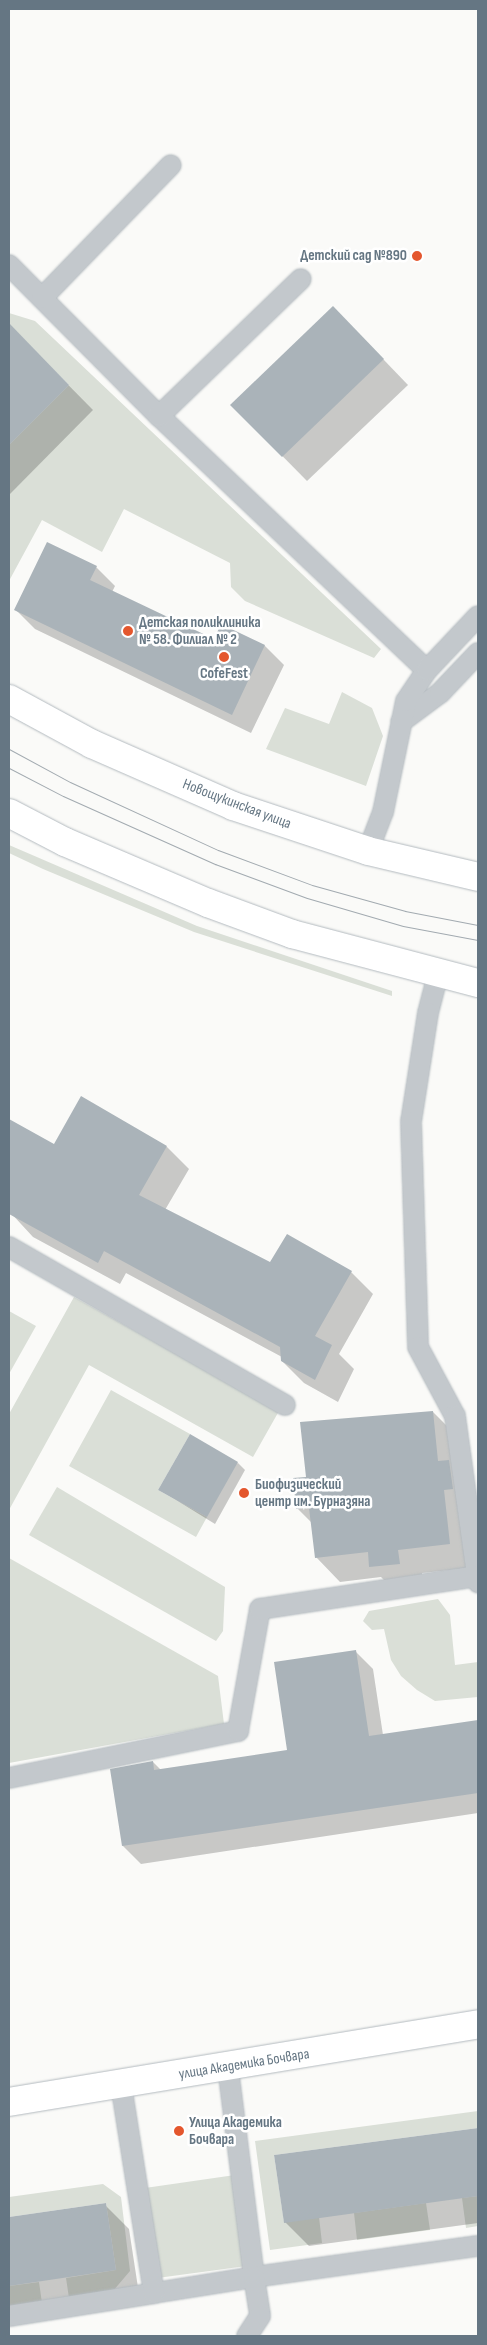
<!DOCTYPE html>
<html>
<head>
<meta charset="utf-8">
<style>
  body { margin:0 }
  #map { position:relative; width:487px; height:2345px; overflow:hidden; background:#fafaf8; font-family:"Sofia Sans Condensed",sans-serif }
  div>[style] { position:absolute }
  .green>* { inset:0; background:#dadfd7 }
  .shadow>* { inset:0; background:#0003 }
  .building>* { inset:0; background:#aab3b9 }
  .roads { filter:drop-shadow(0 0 1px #b3babf) drop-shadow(0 0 1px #b3babf) }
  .lane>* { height:20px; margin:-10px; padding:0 10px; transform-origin:10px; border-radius:10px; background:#c3c8cc }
  .secondary>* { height:28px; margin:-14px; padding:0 14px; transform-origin:14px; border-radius:14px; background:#fff }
  .tram>* { height:1px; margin:-0.5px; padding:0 0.5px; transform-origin:0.5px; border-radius:0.5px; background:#a2aab0 }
  .dots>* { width:14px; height:14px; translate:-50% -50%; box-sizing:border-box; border:2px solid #fff; border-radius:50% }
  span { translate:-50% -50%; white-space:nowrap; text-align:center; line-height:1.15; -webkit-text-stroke:5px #fff; paint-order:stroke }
  .poi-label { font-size:15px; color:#657683; font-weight:700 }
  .right { translate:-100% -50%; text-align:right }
  .left { translate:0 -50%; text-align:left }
  .street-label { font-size:15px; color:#657683 }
  .frame { position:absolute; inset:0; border:10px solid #657683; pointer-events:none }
</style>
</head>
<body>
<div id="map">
  <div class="green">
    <div style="clip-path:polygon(9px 313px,35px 321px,381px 649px,374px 658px,245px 601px,231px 587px,230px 563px,124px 509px,102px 552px,42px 520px,9px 581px,9px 445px,69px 385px,17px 332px,9px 339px)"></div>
    <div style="clip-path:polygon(342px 692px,372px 708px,383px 736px,366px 786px,266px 749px,285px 708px,329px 724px)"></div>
    <div style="clip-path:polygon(9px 845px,197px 926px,392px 991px,392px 996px,194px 932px,43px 869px,9px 853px)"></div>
    <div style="clip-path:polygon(74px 1297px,279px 1411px,253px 1457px,89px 1365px,9px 1510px,9px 1414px)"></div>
    <div style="clip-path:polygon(9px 1311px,36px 1326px,9px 1374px)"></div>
    <div style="clip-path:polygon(111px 1390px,190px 1434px,158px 1490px,207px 1517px,196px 1537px,69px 1466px)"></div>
    <div style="clip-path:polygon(57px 1487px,225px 1587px,223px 1631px,216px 1641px,29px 1535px)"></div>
    <div style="clip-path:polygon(9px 1558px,218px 1676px,224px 1724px,9px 1763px)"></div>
    <div style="clip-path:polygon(438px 1599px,450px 1615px,455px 1665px,478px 1662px,478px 1697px,435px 1701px,417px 1690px,401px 1676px,391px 1660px,384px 1629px,372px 1630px,363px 1621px,369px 1611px)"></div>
    <div style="clip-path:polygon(478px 2111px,478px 2128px,274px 2155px,284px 2222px,319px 2217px,322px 2243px,270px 2250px,255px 2141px)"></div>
    <div style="clip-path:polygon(242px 2174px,254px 2265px,150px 2279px,138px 2189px)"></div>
    <div style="clip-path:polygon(103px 2184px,121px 2197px,130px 2271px,113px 2291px,69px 2298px,66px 2278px,116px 2270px,106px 2203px,9px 2217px,9px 2197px)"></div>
    <div style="clip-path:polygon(478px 2196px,478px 2226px,466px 2228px,462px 2198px)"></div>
    <div style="clip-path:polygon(426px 2203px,430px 2230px,357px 2240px,354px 2213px)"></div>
    <div style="clip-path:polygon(39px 2282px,42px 2303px,9px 2308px,9px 2286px)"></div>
  </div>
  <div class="shadow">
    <div style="clip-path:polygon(17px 333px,93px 410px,9px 495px,9px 341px)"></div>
    <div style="clip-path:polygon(358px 333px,408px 385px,307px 481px,232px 405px)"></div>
    <div style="clip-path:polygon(96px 567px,115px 586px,112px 592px,215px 641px,222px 625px,265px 646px,284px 665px,251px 733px,35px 629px,16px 610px)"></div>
    <div style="clip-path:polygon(9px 1121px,55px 1146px,167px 1147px,189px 1169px,165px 1210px,270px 1264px,351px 1272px,373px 1294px,339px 1354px,354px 1369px,338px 1402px,304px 1383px,282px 1361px,282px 1357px,126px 1273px,120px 1284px,33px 1237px,9px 1211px)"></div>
    <div style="clip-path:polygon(433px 1412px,457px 1436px,478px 1567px,422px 1573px,423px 1588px,395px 1591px,381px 1577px,340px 1582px,316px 1557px,312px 1523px,298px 1509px,308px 1478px)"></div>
    <div style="clip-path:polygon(238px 1463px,245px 1470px,215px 1524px,160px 1490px)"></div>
    <div style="clip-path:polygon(355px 1651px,373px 1669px,383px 1735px,478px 1721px,478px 1813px,141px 1864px,123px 1846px,112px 1770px,153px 1762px,161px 1770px,289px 1751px)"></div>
    <div style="clip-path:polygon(478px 2129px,478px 2223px,309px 2246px,285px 2222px,276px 2156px)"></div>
    <div style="clip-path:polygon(105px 2205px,129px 2229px,139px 2294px,9px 2313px,9px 2219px)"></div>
  </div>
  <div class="building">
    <div style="clip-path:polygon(333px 306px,384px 359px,282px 457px,230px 405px)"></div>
    <div style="clip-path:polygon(9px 323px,69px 385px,9px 445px)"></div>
    <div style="clip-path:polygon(47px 542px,97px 566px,90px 580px,214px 639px,221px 624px,265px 645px,232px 715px,14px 610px)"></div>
    <div style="clip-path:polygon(81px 1096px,167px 1146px,139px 1195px,270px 1262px,287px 1234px,352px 1271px,315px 1336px,332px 1345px,315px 1380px,281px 1361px,280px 1347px,104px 1251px,98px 1263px,9px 1214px,9px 1119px,54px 1144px)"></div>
    <div style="clip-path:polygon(433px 1411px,438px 1461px,449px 1460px,453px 1489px,444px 1490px,450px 1544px,398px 1550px,400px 1564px,369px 1567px,368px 1552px,315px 1558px,309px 1508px,296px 1509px,293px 1478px,306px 1477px,300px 1422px)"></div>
    <div style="clip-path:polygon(190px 1434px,238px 1462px,207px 1517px,158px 1490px)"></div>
    <div style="clip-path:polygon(356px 1650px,369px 1736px,478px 1720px,478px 1793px,122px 1846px,110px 1769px,153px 1761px,154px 1770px,287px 1750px,274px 1662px)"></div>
    <div style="clip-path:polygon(478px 2128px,478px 2196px,284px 2223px,274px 2155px)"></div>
    <div style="clip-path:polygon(106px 2203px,116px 2270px,9px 2286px,9px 2217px)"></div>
  </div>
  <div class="roads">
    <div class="lane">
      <div style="left:9px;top:265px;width:213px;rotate:45.2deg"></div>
      <div style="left:159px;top:416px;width:369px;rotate:43.5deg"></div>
      <div style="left:42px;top:298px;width:185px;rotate:-45.9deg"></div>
      <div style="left:159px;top:416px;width:197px;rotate:-44deg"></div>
      <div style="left:401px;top:722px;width:49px;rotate:-36.6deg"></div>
      <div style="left:440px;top:693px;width:55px;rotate:-46.5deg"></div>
      <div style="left:368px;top:851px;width:42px;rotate:-69deg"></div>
      <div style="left:383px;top:812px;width:113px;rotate:-78.3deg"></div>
      <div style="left:406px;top:701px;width:37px;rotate:-56deg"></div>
      <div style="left:427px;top:670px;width:74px;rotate:-46.6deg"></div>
      <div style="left:438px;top:974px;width:40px;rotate:104.4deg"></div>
      <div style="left:428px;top:1013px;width:110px;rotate:98.9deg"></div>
      <div style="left:411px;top:1122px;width:225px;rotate:88.2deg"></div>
      <div style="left:418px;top:1347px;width:78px;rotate:61.8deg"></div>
      <div style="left:455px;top:1416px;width:168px;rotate:82.1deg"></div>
      <div style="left:9px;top:1247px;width:318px;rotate:29.8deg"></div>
      <div style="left:9px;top:1778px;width:234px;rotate:-11.6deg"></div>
      <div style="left:238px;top:1731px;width:124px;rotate:-79.8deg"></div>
      <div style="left:260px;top:1609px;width:219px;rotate:-8.6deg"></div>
      <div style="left:228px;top:2068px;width:211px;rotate:82.9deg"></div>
      <div style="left:254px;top:2277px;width:226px;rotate:-7.9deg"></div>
      <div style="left:154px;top:2293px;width:101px;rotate:-9.1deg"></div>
      <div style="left:254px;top:2277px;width:39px;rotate:81deg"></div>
      <div style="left:260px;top:2316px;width:24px;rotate:123deg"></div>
      <div style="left:9px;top:2316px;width:147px;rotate:-9deg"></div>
      <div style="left:154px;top:2293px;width:212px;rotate:-99deg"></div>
    </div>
    <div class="secondary">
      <div style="left:9px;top:699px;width:94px;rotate:28.5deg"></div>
      <div style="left:92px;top:744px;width:154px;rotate:23.7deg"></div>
      <div style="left:233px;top:806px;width:142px;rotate:18.4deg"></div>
      <div style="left:368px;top:851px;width:113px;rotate:13.3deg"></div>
      <div style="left:9px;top:813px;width:63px;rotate:27.4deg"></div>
      <div style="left:65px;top:842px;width:155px;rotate:23.1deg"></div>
      <div style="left:208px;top:903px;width:90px;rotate:20.3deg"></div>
      <div style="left:292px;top:934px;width:192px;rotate:14.8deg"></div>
      <div style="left:9px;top:2102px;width:475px;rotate:-9.4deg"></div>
    </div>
  </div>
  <div class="tram">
    <div style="left:9px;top:749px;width:69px;rotate:28.4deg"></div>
    <div style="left:70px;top:782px;width:163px;rotate:24.7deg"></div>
    <div style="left:218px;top:850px;width:100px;rotate:20.4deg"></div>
    <div style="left:312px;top:885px;width:97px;rotate:15.6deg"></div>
    <div style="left:405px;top:911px;width:74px;rotate:10.9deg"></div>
    <div style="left:9px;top:768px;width:61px;rotate:27.4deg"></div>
    <div style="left:63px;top:796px;width:167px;rotate:24.1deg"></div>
    <div style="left:215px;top:864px;width:98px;rotate:20.3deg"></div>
    <div style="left:307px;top:898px;width:100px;rotate:16.3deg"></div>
    <div style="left:403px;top:926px;width:76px;rotate:10.6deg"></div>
  </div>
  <div class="dots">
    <div style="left:417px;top:256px;background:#e4572e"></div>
    <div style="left:128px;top:631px;background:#e4572e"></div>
    <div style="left:224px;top:657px;background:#e4572e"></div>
    <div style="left:244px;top:1493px;background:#e4572e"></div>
    <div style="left:179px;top:2131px;background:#e4572e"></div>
  </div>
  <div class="poi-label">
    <span class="right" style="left:407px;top:256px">Детский сад №890</span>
    <span class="left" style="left:139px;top:631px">Детская поликлиника<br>№ 58. Филиал № 2</span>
    <span style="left:224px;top:674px">CofeFest</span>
    <span class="left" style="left:255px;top:1493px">Биофизический<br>центр им. Бурназяна</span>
    <span class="left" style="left:189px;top:2131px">Улица Академика<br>Бочвара</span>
  </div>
  <div class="street-label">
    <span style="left:237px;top:804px;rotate:21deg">Новощукинская улица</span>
    <span style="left:244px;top:2064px;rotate:-9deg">улица Академика Бочвара</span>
  </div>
  <div class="frame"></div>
</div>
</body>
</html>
